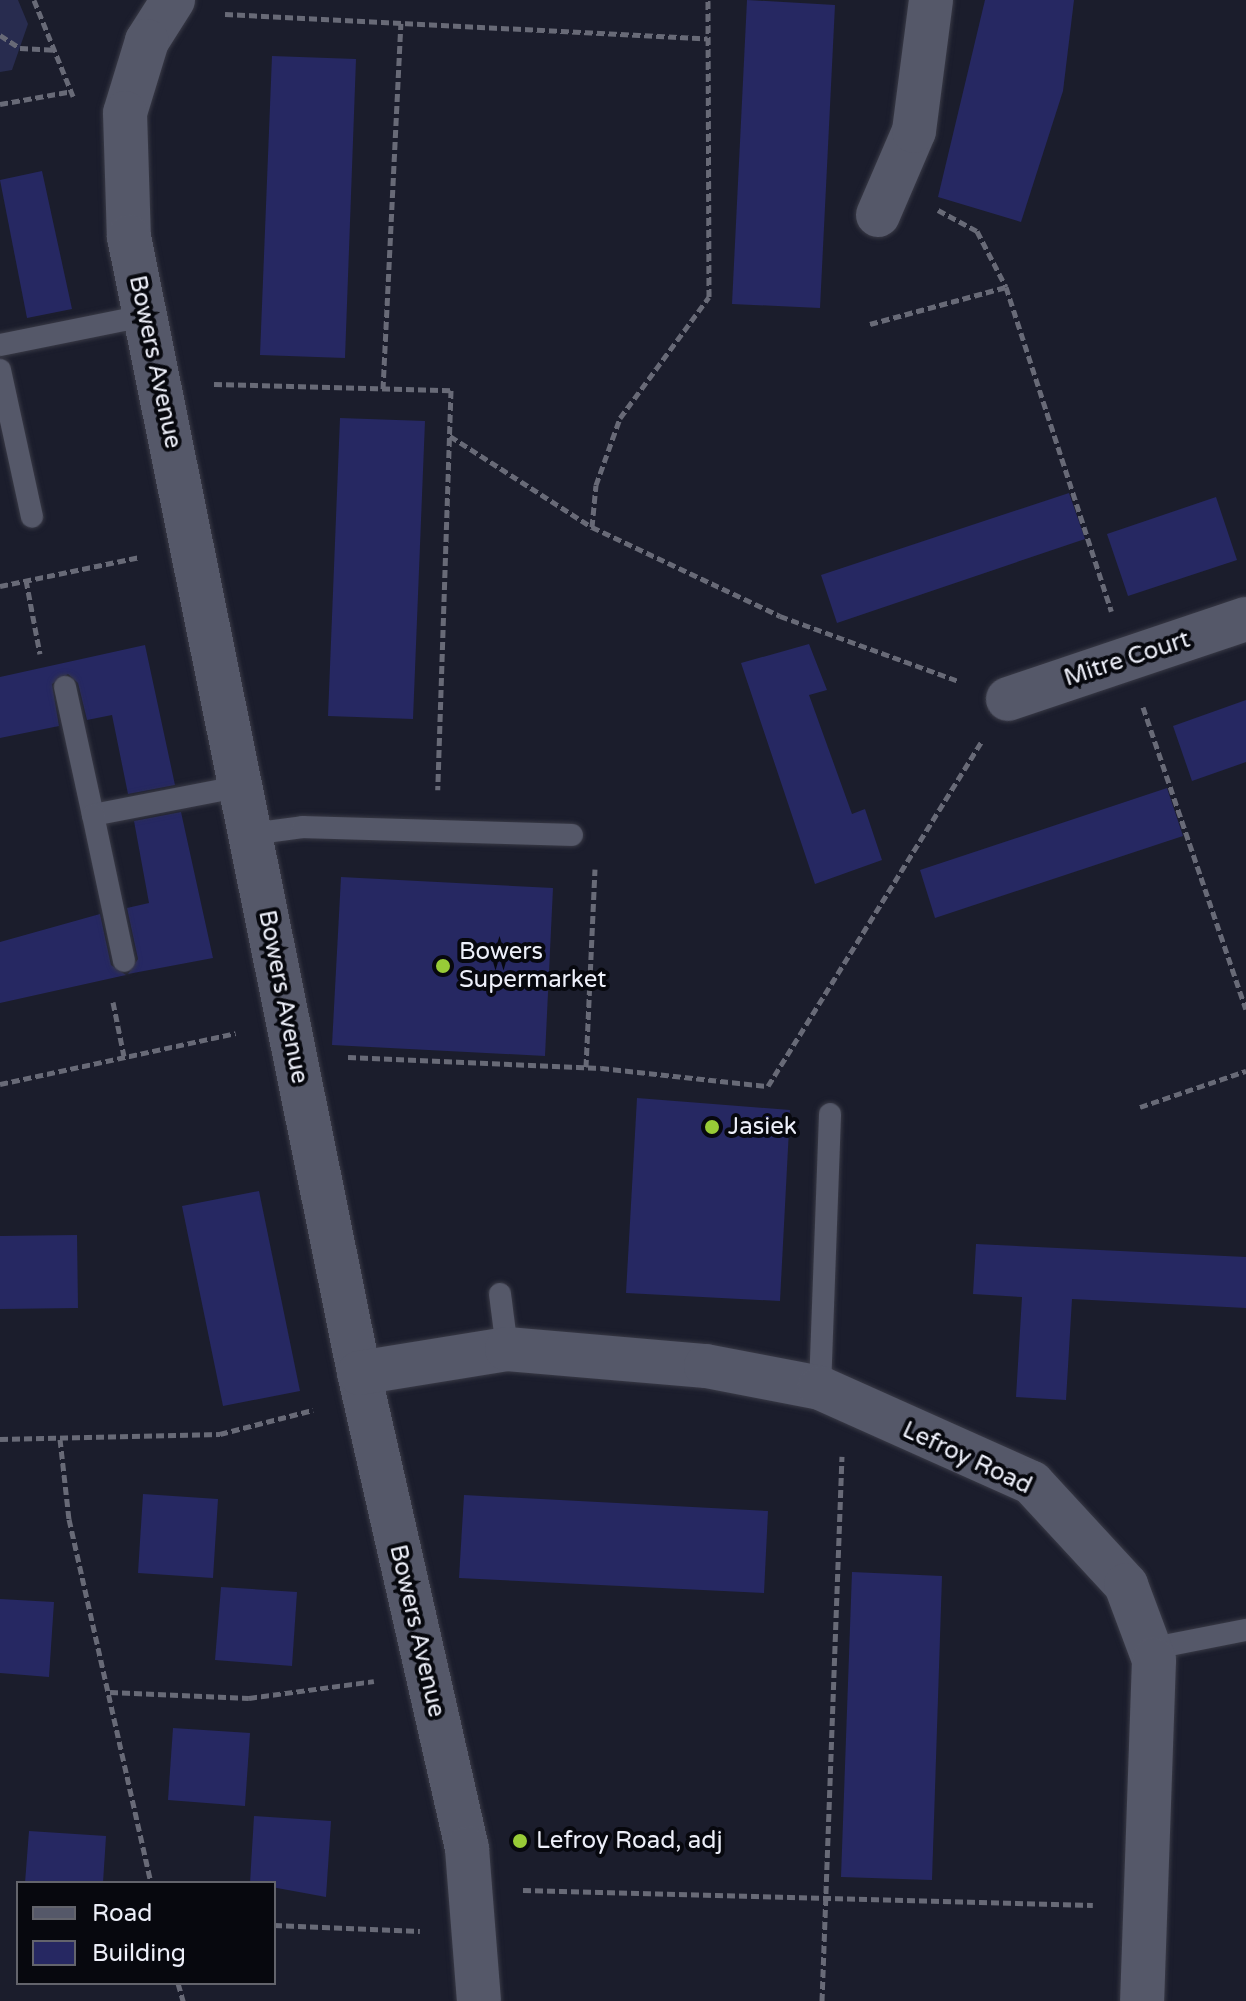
<!DOCTYPE html>
<html>
<head>
<meta charset="utf-8">
<style>
  body { margin:0 }
  #map { position:relative; width:1246px; height:2001px; overflow:hidden; background:#1b1d2c; font-family:"Varela Round",sans-serif }
  div>[style] { position:absolute }
  .green>* { inset:0; background:#282c4f }
  .building>* { inset:0; background:#262862 }
  .path>* { height:5px; margin-top:-2.5px; transform-origin:0; background:repeating-linear-gradient(90deg,#686a77 0 8px,transparent 0 12px) }
  .roads { filter:drop-shadow(0 0 2px #393a46) drop-shadow(0 0 2px #393a46) }
  .service>* { height:22px; margin:-11px; padding:0 11px; transform-origin:11px; border-radius:11px; background:#555869 }
  .minor>* { height:44px; margin:-22px; padding:0 22px; transform-origin:22px; border-radius:22px; background:#555869 }
  .dots>* { width:22px; height:22px; translate:-50% -50%; box-sizing:border-box; border:4px solid #07080e; border-radius:50% }
  span { translate:-50% -50%; white-space:nowrap; text-align:center; line-height:1.15; -webkit-text-stroke:8px #07080e; paint-order:stroke }
  .street-label { font-size:24px; color:#edeff9 }
  .poi-label { font-size:24px; color:#edeff9 }
  .left { translate:0 -50%; text-align:left }
  .legend { position:absolute; left:16px; top:1881px; width:260px; height:104px; box-sizing:border-box; background:#07080e; border:2px solid #63646c; margin:0; padding:10px 14px; list-style:none; font-size:24px; color:#edeff9 }
  .legend li { display:flex; align-items:center; gap:16px; height:40px }
  .legend b { width:40px; border:2px solid #63646c }
</style>
</head>
<body>
<div id="map">
  <div class="green">
    <div style="clip-path:polygon(0 0,18px 0,28px 24px,12px 70px,0 72px)"></div>
  </div>
  <div class="building">
    <div style="clip-path:polygon(747px 0,835px 5px,820px 308px,732px 304px)"></div>
    <div style="clip-path:polygon(985px 0,1074px 0,1063px 91px,1021px 222px,938px 197px)"></div>
    <div style="clip-path:polygon(272px 56px,356px 59px,345px 358px,260px 355px)"></div>
    <div style="clip-path:polygon(42px 171px,72px 309px,27px 318px,0 180px)"></div>
    <div style="clip-path:polygon(340px 418px,425px 421px,413px 719px,328px 716px)"></div>
    <div style="clip-path:polygon(1069px 493px,1085px 539px,837px 623px,821px 575px)"></div>
    <div style="clip-path:polygon(1216px 497px,1237px 560px,1128px 596px,1107px 534px)"></div>
    <div style="clip-path:polygon(809px 644px,827px 690px,809px 695px,852px 814px,865px 809px,882px 860px,815px 884px,741px 663px)"></div>
    <div style="clip-path:polygon(145px 645px,175px 785px,128px 794px,112px 715px,87px 720px,78px 683px,68px 674px,52px 684px,59px 726px,0 738px,0 677px)"></div>
    <div style="clip-path:polygon(1246px 700px,1246px 762px,1192px 781px,1173px 726px)"></div>
    <div style="clip-path:polygon(1167px 788px,1183px 836px,935px 918px,920px 870px)"></div>
    <div style="clip-path:polygon(181px 812px,213px 958px,128px 974px,138px 959px,127px 908px,149px 903px,134px 821px)"></div>
    <div style="clip-path:polygon(341px 877px,553px 888px,545px 1056px,332px 1045px)"></div>
    <div style="clip-path:polygon(100px 914px,111px 965px,126px 975px,0 1003px,0 942px)"></div>
    <div style="clip-path:polygon(637px 1098px,790px 1110px,780px 1301px,626px 1293px)"></div>
    <div style="clip-path:polygon(259px 1191px,300px 1391px,223px 1406px,182px 1206px)"></div>
    <div style="clip-path:polygon(77px 1235px,78px 1308px,0 1309px,0 1236px)"></div>
    <div style="clip-path:polygon(976px 1244px,1246px 1257px,1246px 1308px,1072px 1299px,1066px 1400px,1016px 1397px,1022px 1297px,973px 1294px)"></div>
    <div style="clip-path:polygon(143px 1494px,218px 1499px,213px 1578px,138px 1573px)"></div>
    <div style="clip-path:polygon(464px 1495px,768px 1511px,764px 1593px,459px 1578px)"></div>
    <div style="clip-path:polygon(852px 1572px,942px 1576px,932px 1880px,841px 1877px)"></div>
    <div style="clip-path:polygon(221px 1587px,297px 1592px,292px 1666px,215px 1660px)"></div>
    <div style="clip-path:polygon(0 1599px,54px 1602px,49px 1677px,0 1673px)"></div>
    <div style="clip-path:polygon(173px 1728px,250px 1733px,245px 1806px,168px 1800px)"></div>
    <div style="clip-path:polygon(254px 1816px,331px 1821px,326px 1897px,250px 1883px)"></div>
    <div style="clip-path:polygon(29px 1831px,106px 1836px,103px 1883px,25px 1883px)"></div>
  </div>
  <div class="path">
    <div style="left:34px;top:0;width:104px;rotate:67.9deg"></div>
    <div style="left:225px;top:14px;width:483px;rotate:2.9deg"></div>
    <div style="left:0;top:35px;width:24px;rotate:33deg"></div>
    <div style="left:20px;top:48px;width:34px;rotate:3deg"></div>
    <div style="left:0;top:104px;width:74px;rotate:-10.1deg"></div>
    <div style="left:938px;top:210px;width:44px;rotate:28.3deg"></div>
    <div style="left:977px;top:231px;width:63px;rotate:62.6deg"></div>
    <div style="left:870px;top:324px;width:141px;rotate:-15.2deg"></div>
    <div style="left:1006px;top:287px;width:341px;rotate:72deg"></div>
    <div style="left:214px;top:384px;width:237px;rotate:1.5deg"></div>
    <div style="left:451px;top:390px;width:400px;rotate:91.9deg"></div>
    <div style="left:383px;top:389px;width:366px;rotate:-87.2deg"></div>
    <div style="left:450px;top:436px;width:169px;rotate:32.7deg"></div>
    <div style="left:592px;top:527px;width:208px;rotate:25.3deg"></div>
    <div style="left:780px;top:616px;width:190px;rotate:20deg"></div>
    <div style="left:592px;top:527px;width:42px;rotate:-84.6deg"></div>
    <div style="left:596px;top:485px;width:71px;rotate:-70.3deg"></div>
    <div style="left:620px;top:418px;width:150px;rotate:-53.7deg"></div>
    <div style="left:709px;top:297px;width:297px;rotate:-90.2deg"></div>
    <div style="left:26px;top:580px;width:75px;rotate:79.3deg"></div>
    <div style="left:0;top:586px;width:143px;rotate:-11.7deg"></div>
    <div style="left:1143px;top:707px;width:319px;rotate:71.2deg"></div>
    <div style="left:113px;top:1002px;width:55px;rotate:78.5deg"></div>
    <div style="left:348px;top:1057px;width:253px;rotate:2.5deg"></div>
    <div style="left:601px;top:1068px;width:168px;rotate:6.2deg"></div>
    <div style="left:768px;top:1086px;width:405px;rotate:-58.2deg"></div>
    <div style="left:586px;top:1067px;width:198px;rotate:-87.4deg"></div>
    <div style="left:0;top:1084px;width:241px;rotate:-12.2deg"></div>
    <div style="left:1140px;top:1107px;width:112px;rotate:-18.8deg"></div>
    <div style="left:0;top:1439px;width:220px;rotate:-1.3deg"></div>
    <div style="left:220px;top:1434px;width:96px;rotate:-14.5deg"></div>
    <div style="left:60px;top:1439px;width:81px;rotate:83.6deg"></div>
    <div style="left:69px;top:1519px;width:373px;rotate:77.3deg"></div>
    <div style="left:110px;top:1692px;width:139px;rotate:2.5deg"></div>
    <div style="left:249px;top:1698px;width:126px;rotate:-7.7deg"></div>
    <div style="left:523px;top:1890px;width:570px;rotate:1.51deg"></div>
    <div style="left:274px;top:1925px;width:146px;rotate:2.4deg"></div>
    <div style="left:178px;top:1983px;width:19px;rotate:74deg"></div>
    <div style="left:822px;top:2001px;width:545px;rotate:-87.9deg"></div>
  </div>
  <div class="roads">
    <div class="service">
      <div style="left:0;top:345px;width:147px;rotate:-11.4deg"></div>
      <div style="left:0;top:370px;width:150px;rotate:77.7deg"></div>
      <div style="left:65px;top:687px;width:131px;rotate:77.7deg"></div>
      <div style="left:93px;top:815px;width:152px;rotate:-11deg"></div>
      <div style="left:93px;top:815px;width:149px;rotate:78deg"></div>
      <div style="left:251px;top:834px;width:52px;rotate:-7.7deg"></div>
      <div style="left:303px;top:827px;width:269px;rotate:1.7deg"></div>
      <div style="left:500px;top:1294px;width:55px;rotate:82.7deg"></div>
      <div style="left:820px;top:1388px;width:274px;rotate:-87.9deg"></div>
      <div style="left:1149px;top:1649px;width:99px;rotate:-11.1deg"></div>
    </div>
    <div class="minor">
      <div style="left:173px;top:0;width:49px;rotate:122.4deg"></div>
      <div style="left:147px;top:41px;width:75px;rotate:107deg"></div>
      <div style="left:125px;top:113px;width:124px;rotate:88.2deg"></div>
      <div style="left:129px;top:237px;width:1159px;rotate:78.55deg"></div>
      <div style="left:359px;top:1373px;width:488px;rotate:77.2deg"></div>
      <div style="left:467px;top:1849px;width:152px;rotate:85.5deg"></div>
      <div style="left:878px;top:215px;width:91px;rotate:-66.8deg"></div>
      <div style="left:914px;top:131px;width:132px;rotate:-82.6deg"></div>
      <div style="left:1008px;top:699px;width:251px;rotate:-18.6deg"></div>
      <div style="left:359px;top:1373px;width:150px;rotate:-9.2deg"></div>
      <div style="left:507px;top:1349px;width:200px;rotate:4.9deg"></div>
      <div style="left:706px;top:1366px;width:116px;rotate:10.9deg"></div>
      <div style="left:820px;top:1388px;width:232px;rotate:24.1deg"></div>
      <div style="left:1032px;top:1483px;width:139px;rotate:47.3deg"></div>
      <div style="left:1126px;top:1585px;width:80px;rotate:69.5deg"></div>
      <div style="left:1154px;top:1660px;width:341px;rotate:92deg"></div>
    </div>
  </div>
  <div class="dots">
    <div style="left:443px;top:966px;background:#98cb37"></div>
    <div style="left:712px;top:1127px;background:#98cb37"></div>
    <div style="left:520px;top:1841px;background:#98cb37"></div>
  </div>
  <div class="street-label">
    <span style="left:155px;top:362px;rotate:78deg">Bowers Avenue</span>
    <span style="left:1127px;top:659px;rotate:-18deg">Mitre Court</span>
    <span style="left:283px;top:997px;rotate:79deg">Bowers Avenue</span>
    <span style="left:967px;top:1458px;rotate:25deg">Lefroy Road</span>
    <span style="left:417px;top:1631px;rotate:77deg">Bowers Avenue</span>
  </div>
  <div class="poi-label">
    <span class="left" style="left:459px;top:966px">Bowers<br>Supermarket</span>
    <span class="left" style="left:728px;top:1127px">Jasiek</span>
    <span class="left" style="left:536px;top:1841px">Lefroy Road, adj</span>
  </div>
  <ul class="legend">
  <li><b style="height:10px;background:#555869"></b>Road</li>
  <li><b style="height:22px;background:#262862"></b>Building</li>
  </ul>
</div>
</body>
</html>
